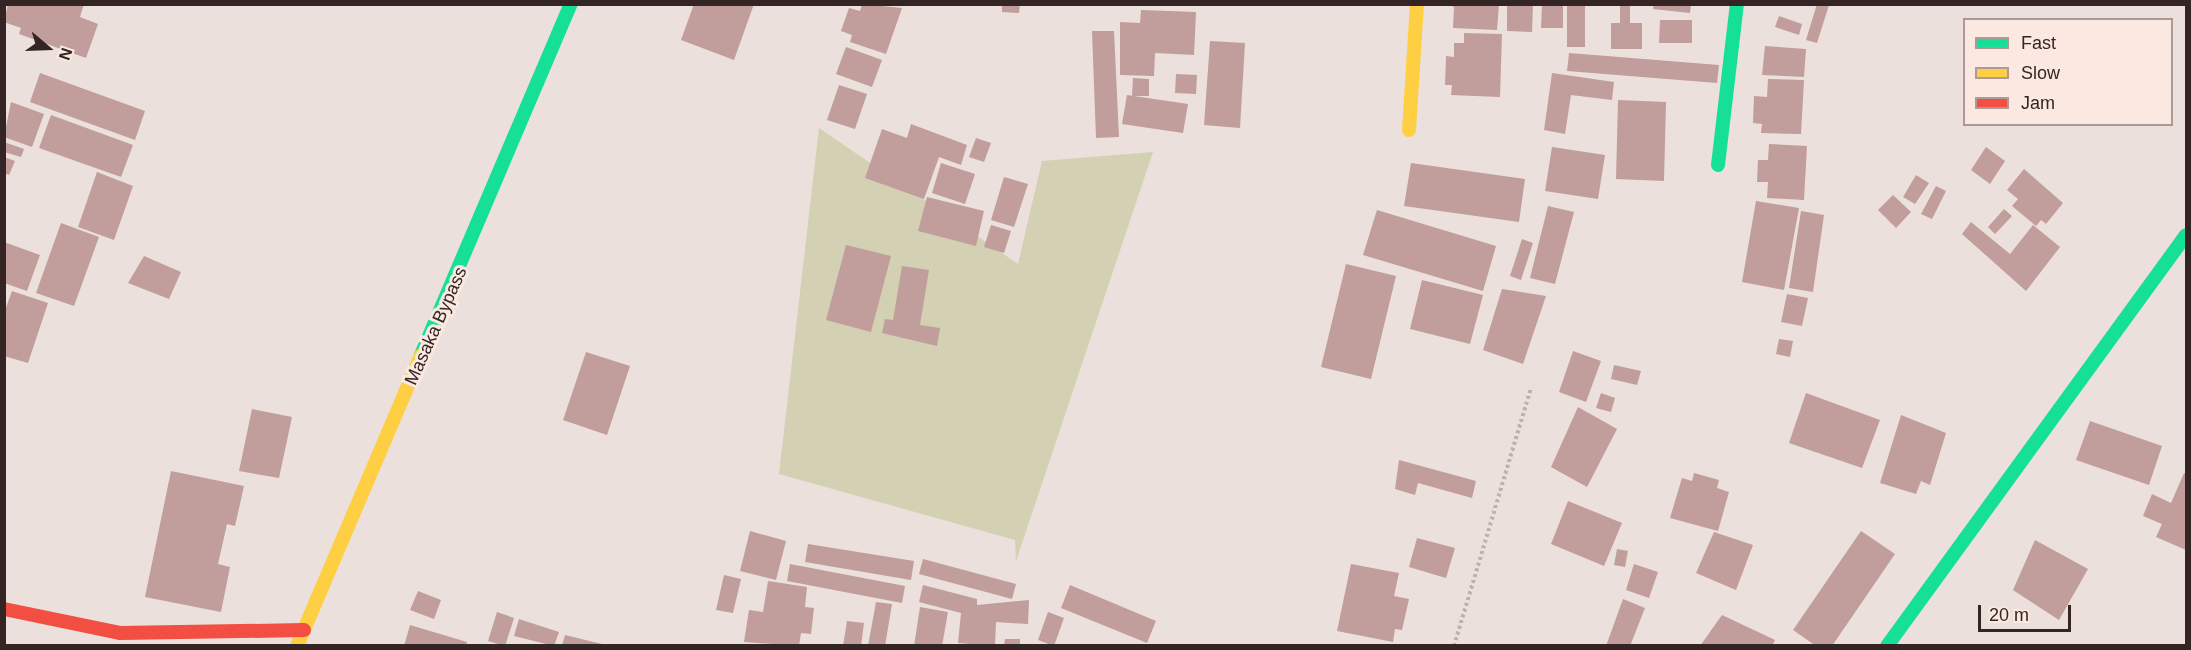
<!DOCTYPE html>
<html>
<head>
<meta charset="utf-8">
<style>
  body { margin:0 }
  #map { position:relative; width:2191px; height:650px; overflow:hidden; background:#ebe0db; font-family:Helvetica,sans-serif }
  div>[style] { position:absolute }
  .green>* { inset:0; background:#d3d0b4 }
  .building>* { inset:0; background:#c19d9c }
  .path>* { height:4px; margin-top:-2px; transform-origin:0; background:repeating-linear-gradient(90deg,#bdb0ad 0 3px,transparent 0 6px) }
  .fast>* { height:14px; margin:-7px; padding:0 7px; transform-origin:7px; border-radius:7px; background:#16e098 }
  .slow>* { height:14px; margin:-7px; padding:0 7px; transform-origin:7px; border-radius:7px; background:#ffcf43 }
  .jam>* { height:14px; margin:-7px; padding:0 7px; transform-origin:7px; border-radius:7px; background:#f24e42 }
  span { translate:-50% -50%; white-space:nowrap; text-align:center; line-height:1.15; -webkit-text-stroke:6px #fae8e1; paint-order:stroke }
  .street-label { font-size:18px; color:#342524 }
  .frame { position:absolute; inset:0; border:6px solid #342524; pointer-events:none }
  .legend { position:absolute; left:1963px; top:18px; width:210px; height:108px; box-sizing:border-box; background:#fae8e1; border:2px solid #ab9a95; margin:0; padding:8px 10px; list-style:none; font-size:18px; color:#342524 }
  .legend li { display:flex; align-items:center; gap:12px; height:30px }
  .legend b { width:30px; border:2px solid #ab9a95 }
  .north { position:absolute; left:18px; top:18px; width:60px; height:60px; -webkit-text-stroke:4px #fae8e1; paint-order:stroke; rotate:109deg; font-size:16px; font-weight:700; line-height:24px; text-align:center; color:#342524 }
  .north::after { content:''; display:block; margin:auto; width:21px; height:27px; background:#342524; clip-path:polygon(50% 0,100% 100%,50% 72%,0 100%) }
  .scale { position:absolute; left:1978px; top:605px; width:93px; height:27px; box-sizing:border-box; border:3px solid #342524; border-top:0; padding-left:8px; font-size:18px; line-height:21px; white-space:nowrap; color:#342524; -webkit-text-stroke:4px #fae8e1; paint-order:stroke }
</style>
</head>
<body>
<div id="map">
  <div class="green">
    <div style="clip-path:polygon(819px 128px,1018px 264px,1042px 161px,1153px 152px,1016px 561px,1015px 540px,779px 474px)"></div>
  </div>
  <div class="building">
    <div style="clip-path:polygon(8px 4px,84px 4px,80px 17px,98px 24px,86px 58px,19px 34px,21px 28px,4px 22px)"></div>
    <div style="clip-path:polygon(694px 4px,754px 4px,734px 60px,681px 40px)"></div>
    <div style="clip-path:polygon(862px 4px,902px 8px,886px 54px,850px 42px,852px 35px,841px 31px,849px 8px,860px 11px)"></div>
    <div style="clip-path:polygon(1002px 4px,1020px 4px,1019px 13px,1002px 12px)"></div>
    <div style="clip-path:polygon(1448px 4px,1499px 4px,1497px 30px,1453px 28px,1454px 7px)"></div>
    <div style="clip-path:polygon(1507px 4px,1533px 4px,1532px 32px,1507px 31px)"></div>
    <div style="clip-path:polygon(1542px 4px,1563px 4px,1563px 28px,1541px 28px)"></div>
    <div style="clip-path:polygon(1567px 4px,1585px 4px,1585px 47px,1567px 47px)"></div>
    <div style="clip-path:polygon(1620px 4px,1630px 4px,1630px 23px,1642px 23px,1642px 49px,1611px 49px,1611px 23px,1620px 23px)"></div>
    <div style="clip-path:polygon(1654px 4px,1691px 4px,1690px 13px,1653px 9px)"></div>
    <div style="clip-path:polygon(1817px 4px,1829px 5px,1817px 43px,1806px 40px)"></div>
    <div style="clip-path:polygon(1141px 10px,1196px 12px,1194px 55px,1155px 53px,1154px 76px,1120px 75px,1120px 22px,1140px 23px)"></div>
    <div style="clip-path:polygon(1779px 16px,1802px 24px,1799px 35px,1775px 27px)"></div>
    <div style="clip-path:polygon(1660px 20px,1692px 20px,1692px 43px,1659px 43px)"></div>
    <div style="clip-path:polygon(1092px 31px,1114px 31px,1119px 137px,1096px 138px)"></div>
    <div style="clip-path:polygon(1464px 33px,1502px 34px,1500px 97px,1451px 95px,1452px 85px,1445px 85px,1446px 56px,1454px 57px,1454px 43px,1464px 43px)"></div>
    <div style="clip-path:polygon(1210px 41px,1245px 43px,1240px 128px,1204px 125px)"></div>
    <div style="clip-path:polygon(1765px 46px,1806px 49px,1804px 77px,1762px 75px)"></div>
    <div style="clip-path:polygon(846px 47px,882px 60px,872px 87px,836px 74px)"></div>
    <div style="clip-path:polygon(1569px 53px,1719px 65px,1717px 83px,1567px 71px)"></div>
    <div style="clip-path:polygon(40px 73px,145px 111px,135px 140px,30px 102px)"></div>
    <div style="clip-path:polygon(1552px 73px,1614px 82px,1612px 100px,1571px 95px,1565px 134px,1544px 130px)"></div>
    <div style="clip-path:polygon(1176px 74px,1197px 75px,1196px 94px,1175px 93px)"></div>
    <div style="clip-path:polygon(1133px 78px,1149px 79px,1149px 96px,1132px 96px)"></div>
    <div style="clip-path:polygon(1768px 79px,1804px 80px,1801px 134px,1761px 133px,1762px 124px,1753px 123px,1754px 96px,1767px 97px)"></div>
    <div style="clip-path:polygon(839px 85px,867px 94px,855px 129px,827px 120px)"></div>
    <div style="clip-path:polygon(1127px 95px,1188px 104px,1183px 133px,1122px 124px)"></div>
    <div style="clip-path:polygon(1618px 100px,1666px 102px,1664px 181px,1616px 179px)"></div>
    <div style="clip-path:polygon(11px 102px,44px 114px,32px 147px,4px 137px)"></div>
    <div style="clip-path:polygon(51px 115px,133px 145px,121px 177px,39px 148px)"></div>
    <div style="clip-path:polygon(911px 124px,967px 145px,961px 165px,939px 157px,924px 199px,865px 178px,882px 129px,907px 138px)"></div>
    <div style="clip-path:polygon(976px 138px,991px 143px,984px 162px,969px 157px)"></div>
    <div style="clip-path:polygon(4px 142px,24px 149px,21px 157px,4px 152px)"></div>
    <div style="clip-path:polygon(1769px 144px,1807px 146px,1804px 200px,1767px 198px,1768px 182px,1757px 182px,1758px 160px,1768px 160px)"></div>
    <div style="clip-path:polygon(1552px 147px,1605px 155px,1598px 199px,1545px 191px)"></div>
    <div style="clip-path:polygon(1986px 147px,2005px 161px,1990px 184px,1971px 170px)"></div>
    <div style="clip-path:polygon(4px 157px,15px 161px,9px 175px,4px 173px)"></div>
    <div style="clip-path:polygon(941px 163px,975px 174px,965px 204px,932px 193px)"></div>
    <div style="clip-path:polygon(1411px 163px,1525px 179px,1519px 222px,1404px 206px)"></div>
    <div style="clip-path:polygon(2024px 169px,2063px 203px,2046px 224px,2041px 220px,2036px 226px,2012px 206px,2018px 199px,2007px 190px)"></div>
    <div style="clip-path:polygon(97px 172px,133px 186px,114px 240px,78px 227px)"></div>
    <div style="clip-path:polygon(1916px 175px,1929px 183px,1915px 204px,1903px 197px)"></div>
    <div style="clip-path:polygon(1004px 177px,1028px 184px,1014px 227px,991px 220px)"></div>
    <div style="clip-path:polygon(1936px 186px,1946px 191px,1932px 219px,1921px 214px)"></div>
    <div style="clip-path:polygon(1893px 195px,1911px 212px,1896px 228px,1878px 210px)"></div>
    <div style="clip-path:polygon(927px 197px,984px 211px,976px 246px,918px 231px)"></div>
    <div style="clip-path:polygon(1756px 201px,1799px 208px,1784px 290px,1742px 282px)"></div>
    <div style="clip-path:polygon(1548px 206px,1574px 212px,1555px 284px,1530px 278px)"></div>
    <div style="clip-path:polygon(2004px 209px,2012px 216px,1995px 234px,1988px 227px)"></div>
    <div style="clip-path:polygon(1377px 210px,1496px 246px,1483px 291px,1363px 255px)"></div>
    <div style="clip-path:polygon(1801px 211px,1824px 215px,1813px 292px,1789px 288px)"></div>
    <div style="clip-path:polygon(1971px 222px,2010px 254px,2033px 225px,2060px 247px,2026px 291px,1962px 234px)"></div>
    <div style="clip-path:polygon(61px 223px,99px 237px,74px 306px,36px 293px)"></div>
    <div style="clip-path:polygon(991px 225px,1011px 231px,1004px 253px,984px 247px)"></div>
    <div style="clip-path:polygon(1522px 239px,1533px 243px,1521px 280px,1510px 276px)"></div>
    <div style="clip-path:polygon(4px 242px,40px 255px,27px 291px,4px 283px)"></div>
    <div style="clip-path:polygon(846px 245px,891px 256px,871px 332px,826px 320px)"></div>
    <div style="clip-path:polygon(144px 256px,181px 272px,169px 299px,128px 283px)"></div>
    <div style="clip-path:polygon(1346px 264px,1396px 276px,1371px 379px,1321px 367px)"></div>
    <div style="clip-path:polygon(902px 266px,929px 270px,920px 325px,940px 328px,937px 346px,882px 333px,885px 319px,893px 320px)"></div>
    <div style="clip-path:polygon(1422px 280px,1483px 295px,1470px 344px,1410px 329px)"></div>
    <div style="clip-path:polygon(1502px 289px,1546px 296px,1523px 364px,1483px 350px)"></div>
    <div style="clip-path:polygon(12px 291px,48px 303px,28px 363px,4px 356px,4px 313px)"></div>
    <div style="clip-path:polygon(1787px 294px,1808px 298px,1802px 326px,1781px 322px)"></div>
    <div style="clip-path:polygon(1779px 339px,1793px 341px,1790px 357px,1776px 354px)"></div>
    <div style="clip-path:polygon(1573px 351px,1601px 361px,1586px 402px,1559px 392px)"></div>
    <div style="clip-path:polygon(586px 352px,630px 366px,607px 435px,563px 420px)"></div>
    <div style="clip-path:polygon(1614px 365px,1641px 371px,1637px 385px,1611px 379px)"></div>
    <div style="clip-path:polygon(1601px 393px,1615px 398px,1611px 412px,1596px 408px)"></div>
    <div style="clip-path:polygon(1806px 393px,1880px 420px,1862px 468px,1789px 443px)"></div>
    <div style="clip-path:polygon(1578px 407px,1617px 429px,1587px 487px,1551px 467px)"></div>
    <div style="clip-path:polygon(252px 409px,292px 417px,279px 478px,239px 471px)"></div>
    <div style="clip-path:polygon(1901px 415px,1946px 433px,1930px 485px,1921px 481px,1916px 494px,1880px 483px)"></div>
    <div style="clip-path:polygon(2090px 421px,2162px 446px,2149px 485px,2076px 460px)"></div>
    <div style="clip-path:polygon(1399px 460px,1476px 481px,1472px 498px,1418px 483px,1415px 495px,1395px 489px)"></div>
    <div style="clip-path:polygon(171px 471px,244px 486px,235px 526px,227px 524px,218px 564px,230px 567px,221px 612px,145px 597px)"></div>
    <div style="clip-path:polygon(1694px 473px,1719px 480px,1717px 488px,1729px 492px,1718px 531px,1670px 518px,1682px 478px,1692px 481px)"></div>
    <div style="clip-path:polygon(2184px 473px,2186px 474px,2186px 550px,2156px 537px,2162px 524px,2143px 516px,2152px 494px,2171px 503px)"></div>
    <div style="clip-path:polygon(1568px 501px,1622px 523px,1604px 566px,1551px 544px)"></div>
    <div style="clip-path:polygon(750px 531px,786px 541px,776px 580px,740px 571px)"></div>
    <div style="clip-path:polygon(1861px 531px,1895px 554px,1832px 646px,1816px 646px,1793px 630px)"></div>
    <div style="clip-path:polygon(1714px 532px,1753px 545px,1736px 590px,1696px 573px)"></div>
    <div style="clip-path:polygon(1417px 538px,1455px 548px,1446px 578px,1409px 567px)"></div>
    <div style="clip-path:polygon(2035px 540px,2088px 569px,2059px 620px,2013px 590px)"></div>
    <div style="clip-path:polygon(808px 544px,914px 561px,911px 580px,805px 562px)"></div>
    <div style="clip-path:polygon(1617px 549px,1628px 551px,1625px 567px,1614px 565px)"></div>
    <div style="clip-path:polygon(923px 559px,1016px 584px,1012px 599px,919px 574px)"></div>
    <div style="clip-path:polygon(790px 564px,905px 586px,902px 603px,787px 581px)"></div>
    <div style="clip-path:polygon(1351px 564px,1399px 573px,1394px 596px,1409px 599px,1402px 630px,1395px 629px,1393px 642px,1337px 631px)"></div>
    <div style="clip-path:polygon(1634px 564px,1658px 572px,1649px 598px,1626px 590px)"></div>
    <div style="clip-path:polygon(724px 575px,741px 579px,733px 613px,716px 610px)"></div>
    <div style="clip-path:polygon(768px 581px,807px 587px,805px 607px,814px 608px,811px 634px,801px 633px,799px 646px,744px 642px,749px 610px,763px 612px)"></div>
    <div style="clip-path:polygon(923px 585px,977px 599px,977px 605px,1029px 600px,1028px 624px,996px 622px,995px 646px,958px 643px,961px 613px,919px 602px)"></div>
    <div style="clip-path:polygon(1070px 585px,1156px 621px,1147px 643px,1061px 608px)"></div>
    <div style="clip-path:polygon(418px 591px,441px 600px,434px 619px,410px 610px)"></div>
    <div style="clip-path:polygon(1623px 599px,1645px 608px,1630px 646px,1606px 646px)"></div>
    <div style="clip-path:polygon(876px 602px,892px 604px,885px 646px,868px 646px)"></div>
    <div style="clip-path:polygon(920px 607px,948px 612px,942px 646px,914px 646px)"></div>
    <div style="clip-path:polygon(497px 612px,514px 618px,505px 646px,488px 641px)"></div>
    <div style="clip-path:polygon(1048px 612px,1064px 618px,1054px 646px,1038px 640px)"></div>
    <div style="clip-path:polygon(1722px 615px,1775px 640px,1772px 646px,1700px 646px)"></div>
    <div style="clip-path:polygon(519px 619px,559px 632px,554px 646px,514px 636px)"></div>
    <div style="clip-path:polygon(847px 621px,864px 623px,861px 646px,843px 646px)"></div>
    <div style="clip-path:polygon(410px 625px,467px 642px,466px 646px,404px 646px)"></div>
    <div style="clip-path:polygon(565px 635px,606px 645px,606px 646px,562px 646px)"></div>
    <div style="clip-path:polygon(1005px 639px,1020px 639px,1020px 646px,1004px 646px)"></div>
  </div>
  <div class="path">
    <div style="left:1454px;top:646px;width:270px;rotate:-73.4deg"></div>
  </div>
  <div class="fast">
    <div style="left:1718px;top:165px;width:162px;rotate:-83.3deg"></div>
    <div style="left:421px;top:355px;width:382px;rotate:-66.9deg"></div>
    <div style="left:1887px;top:646px;width:508px;rotate:-53.96deg"></div>
  </div>
  <div class="slow">
    <div style="left:1409px;top:130px;width:126px;rotate:-86.4deg"></div>
    <div style="left:297px;top:646px;width:316px;rotate:-66.9deg"></div>
  </div>
  <div class="jam">
    <div style="left:4px;top:609px;width:118px;rotate:11.7deg"></div>
    <div style="left:120px;top:633px;width:184px;rotate:-0.9deg"></div>
  </div>
  <div class="street-label">
    <span style="left:436px;top:326px;rotate:-66deg">Masaka Bypass</span>
  </div>
  <div class="frame"></div>
  <ul class="legend">
  <li><b style="height:8px;background:#16e098"></b>Fast</li>
  <li><b style="height:8px;background:#ffcf43"></b>Slow</li>
  <li><b style="height:8px;background:#f24e42"></b>Jam</li>
  </ul>
  <div class="north">N</div>
  <div class="scale">20 m</div>
</div>
</body>
</html>
